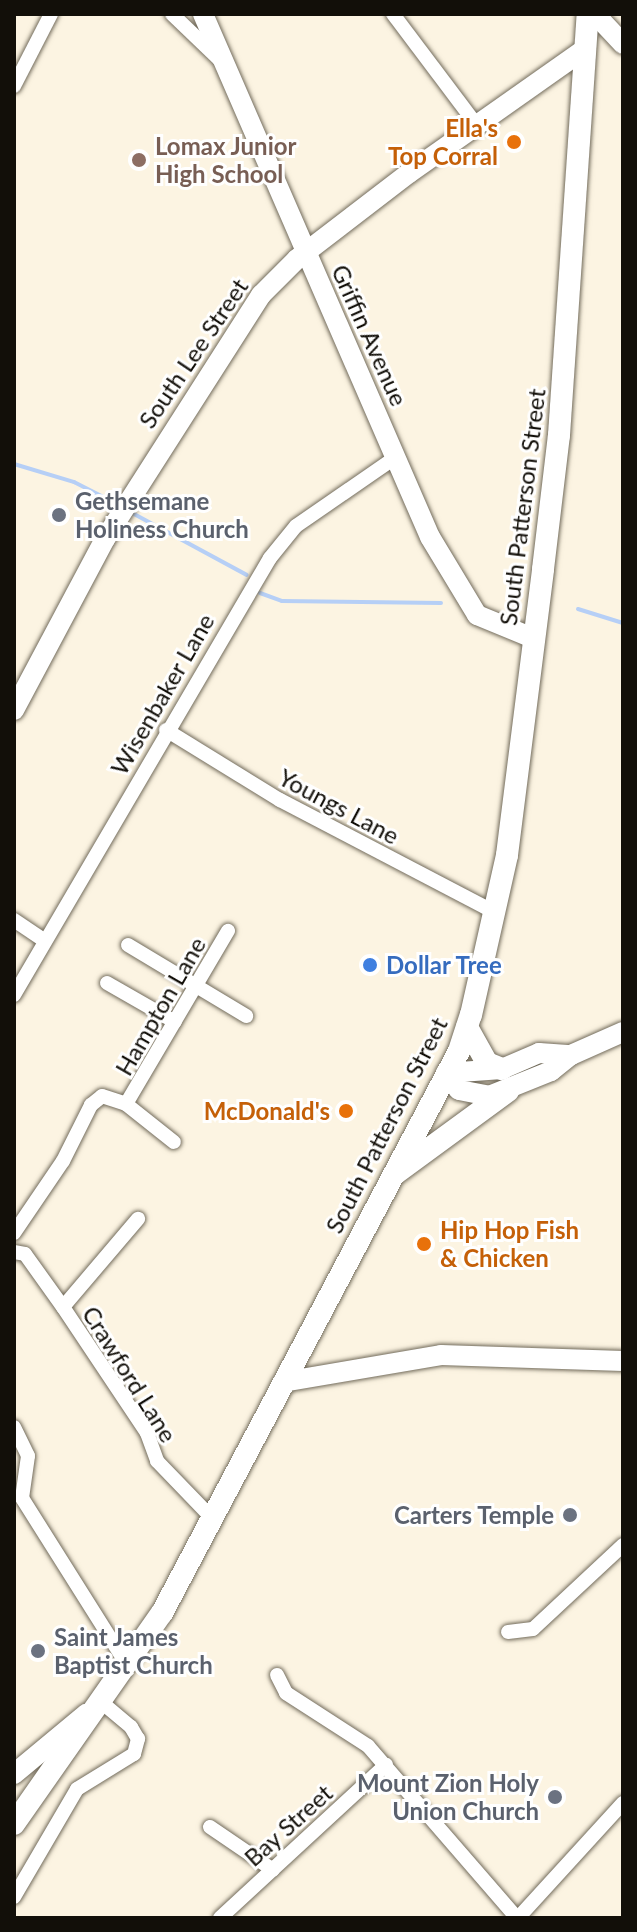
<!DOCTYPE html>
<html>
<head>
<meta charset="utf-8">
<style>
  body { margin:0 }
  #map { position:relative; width:637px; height:1932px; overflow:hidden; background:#fcf4e2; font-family:Lato,sans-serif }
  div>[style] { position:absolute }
  .stream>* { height:4px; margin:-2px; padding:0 2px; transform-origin:2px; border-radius:2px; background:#b6cff6 }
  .roads { filter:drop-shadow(0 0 2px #726b5b) drop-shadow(0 0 2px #726b5b) }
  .street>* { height:14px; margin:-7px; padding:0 7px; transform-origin:7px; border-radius:7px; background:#fff }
  .secondary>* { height:20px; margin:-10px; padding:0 10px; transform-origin:10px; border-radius:10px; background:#fff }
  .primary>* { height:22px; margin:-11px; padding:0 11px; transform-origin:11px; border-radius:11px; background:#fff }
  .dots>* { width:22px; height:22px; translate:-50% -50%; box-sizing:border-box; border:4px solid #fff; border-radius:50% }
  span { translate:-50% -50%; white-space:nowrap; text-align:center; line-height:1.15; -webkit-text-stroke:6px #fff; paint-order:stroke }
  .food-label { font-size:24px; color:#c56008; font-weight:700 }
  .right { translate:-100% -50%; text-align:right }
  .left { translate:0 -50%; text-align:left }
  .education-label { font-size:24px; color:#785e54; font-weight:700 }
  .street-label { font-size:24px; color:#120f09 }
  .worship-label { font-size:24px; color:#5b616d; font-weight:700 }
  .shop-label { font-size:24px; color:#366cbe; font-weight:700 }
  .frame { position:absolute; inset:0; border:16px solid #120f09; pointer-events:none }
</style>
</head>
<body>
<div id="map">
  <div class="stream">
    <div style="left:14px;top:464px;width:63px;rotate:16.7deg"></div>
    <div style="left:74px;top:482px;width:44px;rotate:27.1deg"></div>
    <div style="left:134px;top:514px;width:128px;rotate:28.4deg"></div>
    <div style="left:260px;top:593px;width:23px;rotate:20deg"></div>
    <div style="left:282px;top:601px;width:159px;rotate:0.7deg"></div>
    <div style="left:578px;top:609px;width:47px;rotate:17.3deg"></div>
  </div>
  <div class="roads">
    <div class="street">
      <div style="left:172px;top:14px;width:65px;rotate:43.8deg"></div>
      <div style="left:393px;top:14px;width:136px;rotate:53deg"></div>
      <div style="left:14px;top:86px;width:81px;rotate:-62.8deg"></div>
      <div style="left:166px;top:730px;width:134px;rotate:31.6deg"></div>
      <div style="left:280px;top:800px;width:244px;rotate:27.6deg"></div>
      <div style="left:14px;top:920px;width:37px;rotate:34deg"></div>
      <div style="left:128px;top:945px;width:138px;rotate:31deg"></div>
      <div style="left:107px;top:983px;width:78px;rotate:29.8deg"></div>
      <div style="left:14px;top:995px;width:506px;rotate:-59.64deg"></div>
      <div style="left:270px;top:558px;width:41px;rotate:-50.9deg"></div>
      <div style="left:296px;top:526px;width:121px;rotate:-34.6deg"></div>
      <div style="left:126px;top:1104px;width:201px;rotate:-59.5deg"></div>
      <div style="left:14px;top:1233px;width:87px;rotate:-55.8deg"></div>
      <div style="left:63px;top:1161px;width:63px;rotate:-63.4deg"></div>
      <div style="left:91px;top:1105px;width:14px;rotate:-39deg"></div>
      <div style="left:102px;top:1096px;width:25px;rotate:18deg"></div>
      <div style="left:126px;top:1104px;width:61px;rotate:38.4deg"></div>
      <div style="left:14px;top:1252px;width:11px;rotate:10deg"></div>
      <div style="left:25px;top:1254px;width:65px;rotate:54.4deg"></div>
      <div style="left:63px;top:1307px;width:151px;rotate:56.3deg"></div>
      <div style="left:147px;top:1433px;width:30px;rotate:70deg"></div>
      <div style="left:157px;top:1461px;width:79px;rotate:46deg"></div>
      <div style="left:63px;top:1307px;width:116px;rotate:-49.6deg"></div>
      <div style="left:14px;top:1427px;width:32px;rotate:64deg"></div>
      <div style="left:28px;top:1456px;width:42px;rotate:98.1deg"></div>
      <div style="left:22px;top:1498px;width:199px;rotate:57.8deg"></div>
      <div style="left:508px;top:1632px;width:25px;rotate:-7deg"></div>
      <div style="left:533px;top:1629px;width:123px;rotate:-43deg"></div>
      <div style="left:277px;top:1675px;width:20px;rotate:63deg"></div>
      <div style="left:286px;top:1693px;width:98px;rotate:32.9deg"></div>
      <div style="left:368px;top:1746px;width:228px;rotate:49.1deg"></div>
      <div style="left:210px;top:1827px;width:76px;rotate:34.3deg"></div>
      <div style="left:14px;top:1897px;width:125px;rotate:-59.7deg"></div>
      <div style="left:77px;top:1789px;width:67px;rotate:-31.6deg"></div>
      <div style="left:134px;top:1754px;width:16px;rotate:-75deg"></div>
      <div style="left:138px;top:1739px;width:14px;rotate:-120deg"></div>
      <div style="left:131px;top:1727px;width:39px;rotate:-140deg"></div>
      <div style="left:220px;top:1918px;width:226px;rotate:-42.7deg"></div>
      <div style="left:518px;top:1918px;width:156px;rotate:-47.6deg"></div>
    </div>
    <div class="secondary">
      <div style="left:203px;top:14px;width:570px;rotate:66.54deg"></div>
      <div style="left:430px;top:537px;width:91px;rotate:58.9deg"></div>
      <div style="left:477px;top:615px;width:61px;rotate:22.3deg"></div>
      <div style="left:595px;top:14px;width:41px;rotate:47deg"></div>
      <div style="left:14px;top:710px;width:194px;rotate:-62deg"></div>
      <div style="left:105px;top:539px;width:290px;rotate:-57.4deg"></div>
      <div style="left:261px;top:295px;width:51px;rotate:-45deg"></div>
      <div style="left:297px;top:259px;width:141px;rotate:-37.5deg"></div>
      <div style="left:409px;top:173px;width:215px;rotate:-35.2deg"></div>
      <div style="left:446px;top:1073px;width:21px;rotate:53deg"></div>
      <div style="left:459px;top:1090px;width:31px;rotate:11deg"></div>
      <div style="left:489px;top:1096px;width:67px;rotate:-22deg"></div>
      <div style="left:551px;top:1071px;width:26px;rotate:-39deg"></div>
      <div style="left:571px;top:1055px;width:57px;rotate:-23.9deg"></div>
      <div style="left:446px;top:1073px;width:56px;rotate:-4.1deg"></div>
      <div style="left:502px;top:1069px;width:40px;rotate:-23.4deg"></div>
      <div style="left:539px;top:1053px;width:32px;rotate:4deg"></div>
      <div style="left:283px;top:1382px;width:160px;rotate:-9.7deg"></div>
      <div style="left:441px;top:1355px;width:182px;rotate:1.9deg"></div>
      <div style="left:14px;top:1774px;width:94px;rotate:-39.8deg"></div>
    </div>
    <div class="primary">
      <div style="left:467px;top:1027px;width:41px;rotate:60.9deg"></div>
      <div style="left:487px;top:1063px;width:16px;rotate:22deg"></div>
      <div style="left:396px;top:1173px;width:139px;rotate:-36.2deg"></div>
      <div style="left:14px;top:1824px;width:258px;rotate:-55deg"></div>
      <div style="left:162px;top:1613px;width:636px;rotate:-62.14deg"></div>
      <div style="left:459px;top:1051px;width:38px;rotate:-72deg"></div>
      <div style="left:471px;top:1015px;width:164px;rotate:-77.3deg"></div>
      <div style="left:507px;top:855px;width:288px;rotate:-82.8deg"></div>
      <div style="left:543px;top:569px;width:135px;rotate:-83.2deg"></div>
      <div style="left:559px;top:435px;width:422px;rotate:-86.1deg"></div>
    </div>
  </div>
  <div class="dots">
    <div style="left:514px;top:142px;background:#e8710a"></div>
    <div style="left:139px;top:160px;background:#8d6e63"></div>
    <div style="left:59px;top:515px;background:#6b7280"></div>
    <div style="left:370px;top:965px;background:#3f7fe0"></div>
    <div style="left:346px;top:1111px;background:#e8710a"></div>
    <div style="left:424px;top:1244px;background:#e8710a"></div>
    <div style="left:570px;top:1515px;background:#6b7280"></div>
    <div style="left:38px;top:1651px;background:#6b7280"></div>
    <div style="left:555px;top:1797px;background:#6b7280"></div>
  </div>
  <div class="food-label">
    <span class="right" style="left:498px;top:142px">Ella's<br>Top Corral</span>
    <span class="right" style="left:330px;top:1111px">McDonald's</span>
    <span class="left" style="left:440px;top:1244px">Hip Hop Fish<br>&amp; Chicken</span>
  </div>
  <div class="education-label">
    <span class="left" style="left:155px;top:160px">Lomax Junior<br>High School</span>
  </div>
  <div class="street-label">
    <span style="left:370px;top:335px;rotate:66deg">Griffin Avenue</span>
    <span style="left:193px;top:353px;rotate:-56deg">South Lee Street</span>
    <span style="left:522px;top:507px;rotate:-83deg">South Patterson Street</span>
    <span style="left:162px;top:694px;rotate:-60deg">Wisenbaker Lane</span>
    <span style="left:339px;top:806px;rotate:28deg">Youngs Lane</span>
    <span style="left:160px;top:1006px;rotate:-60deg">Hampton Lane</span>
    <span style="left:386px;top:1125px;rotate:-63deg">South Patterson Street</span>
    <span style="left:130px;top:1374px;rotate:58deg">Crawford Lane</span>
    <span style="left:288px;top:1825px;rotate:-42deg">Bay Street</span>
  </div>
  <div class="worship-label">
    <span class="left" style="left:75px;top:515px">Gethsemane<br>Holiness Church</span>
    <span class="right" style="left:554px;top:1515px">Carters Temple</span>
    <span class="left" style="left:54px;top:1651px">Saint James<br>Baptist Church</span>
    <span class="right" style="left:539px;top:1797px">Mount Zion Holy<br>Union Church</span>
  </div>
  <div class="shop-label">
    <span class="left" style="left:386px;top:965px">Dollar Tree</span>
  </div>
  <div class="frame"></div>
</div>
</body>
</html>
